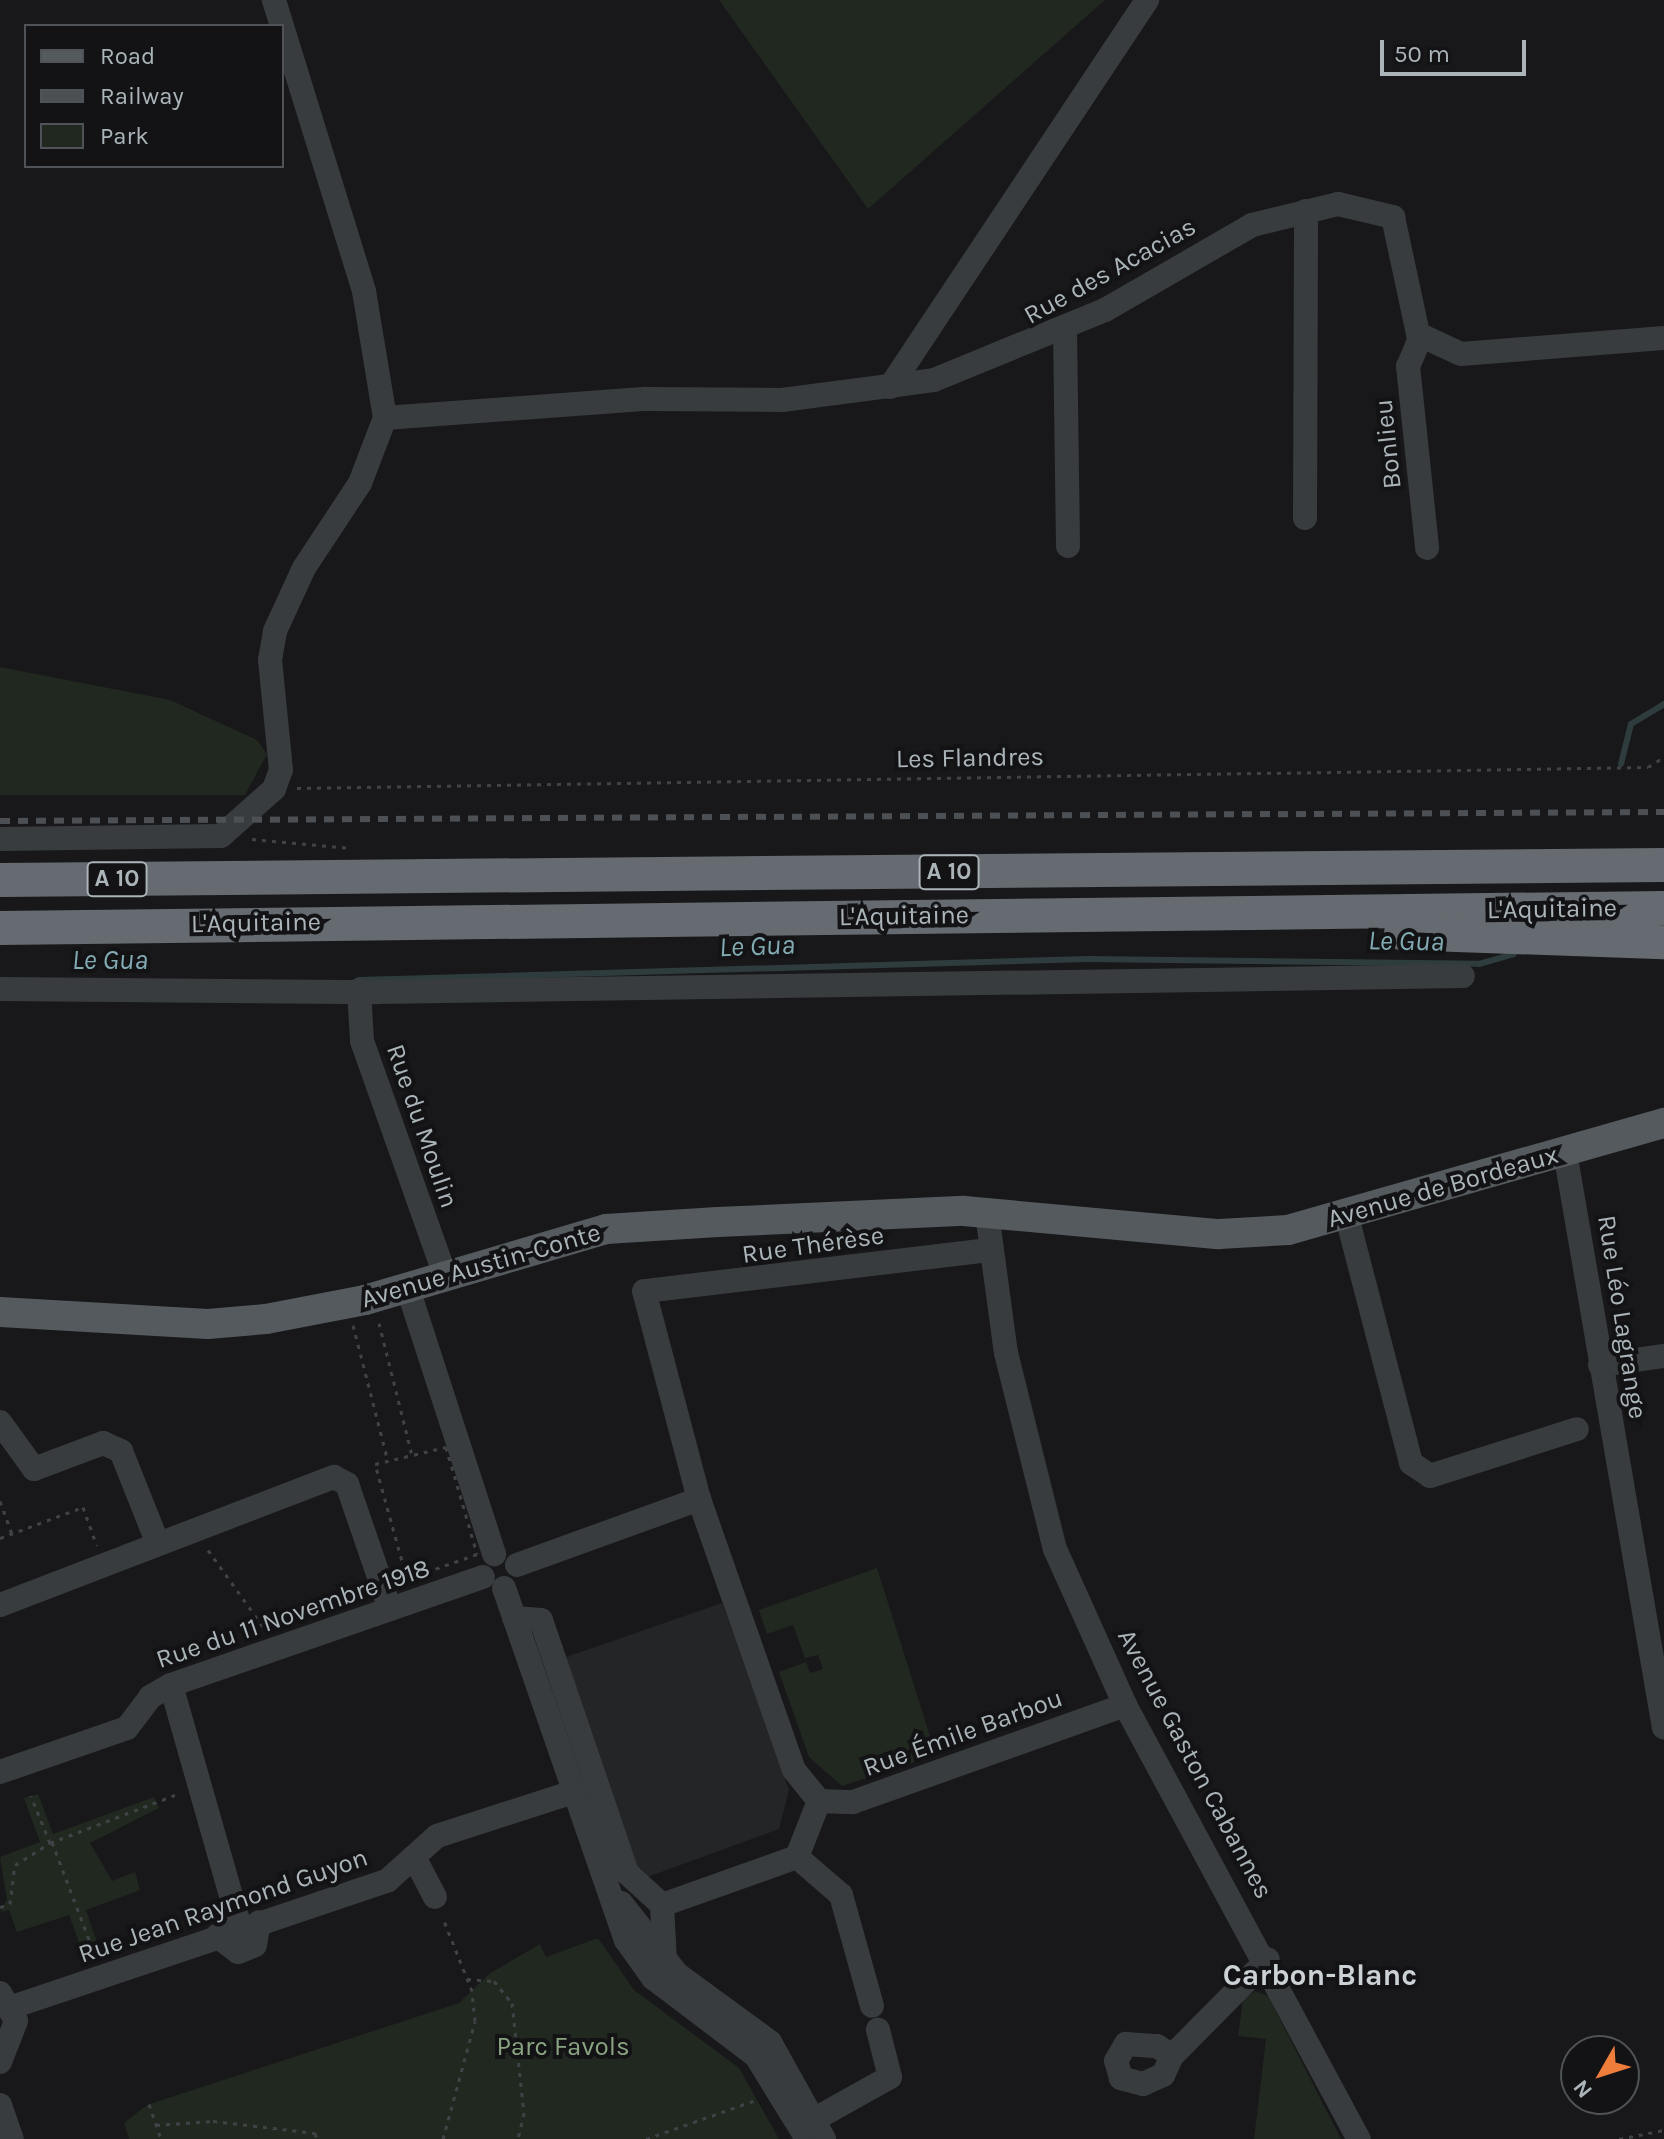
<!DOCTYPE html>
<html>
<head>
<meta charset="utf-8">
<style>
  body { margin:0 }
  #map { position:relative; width:1664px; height:2139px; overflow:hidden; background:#18181a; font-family:Karla,sans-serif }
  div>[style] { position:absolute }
  .built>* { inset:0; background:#242527 }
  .green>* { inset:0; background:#212820 }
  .stream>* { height:6px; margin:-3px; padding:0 3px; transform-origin:3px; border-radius:3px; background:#2e3c3e }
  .path>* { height:3px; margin-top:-1.5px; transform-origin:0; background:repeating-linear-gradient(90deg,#3f4346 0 4px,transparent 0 10px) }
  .minor>* { height:24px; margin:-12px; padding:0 12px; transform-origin:12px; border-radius:12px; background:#393c3f }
  .major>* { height:30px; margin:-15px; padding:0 15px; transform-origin:15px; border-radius:15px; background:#555a5e }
  .highway>* { height:34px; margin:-17px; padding:0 17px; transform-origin:17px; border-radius:17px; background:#656b70 }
  .rail>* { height:6px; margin-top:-3px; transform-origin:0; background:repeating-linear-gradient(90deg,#4c5054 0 10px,transparent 0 18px) }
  span { translate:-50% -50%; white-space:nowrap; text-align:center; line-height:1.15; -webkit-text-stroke:8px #131315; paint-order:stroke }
  .shield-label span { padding:2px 6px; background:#131315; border:2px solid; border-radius:6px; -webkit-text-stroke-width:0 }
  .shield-label { font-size:24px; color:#aab4b9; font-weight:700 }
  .street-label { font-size:26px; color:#aab4b9 }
  .park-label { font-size:26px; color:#8aa482 }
  .water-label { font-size:28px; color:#82abb3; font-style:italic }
  .quarter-label { font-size:30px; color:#cbd1d5; font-weight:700 }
  .legend { position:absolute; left:24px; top:24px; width:260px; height:144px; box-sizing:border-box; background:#131315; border:2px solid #4f5357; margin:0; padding:10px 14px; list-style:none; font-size:24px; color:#aab4b9 }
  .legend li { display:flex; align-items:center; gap:16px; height:40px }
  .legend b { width:40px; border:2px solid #4f5357 }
  .north { position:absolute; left:1560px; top:2035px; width:80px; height:80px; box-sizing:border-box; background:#131315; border:2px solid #4f5357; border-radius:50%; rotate:231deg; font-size:22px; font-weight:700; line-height:32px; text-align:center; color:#aab4b9 }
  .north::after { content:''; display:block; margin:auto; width:28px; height:36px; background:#ee7c3b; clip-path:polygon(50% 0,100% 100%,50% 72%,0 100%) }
  .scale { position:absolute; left:1380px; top:40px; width:146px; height:36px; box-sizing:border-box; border:4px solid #aab4b9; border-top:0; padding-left:10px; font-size:24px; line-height:28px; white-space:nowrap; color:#aab4b9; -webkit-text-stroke:6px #131315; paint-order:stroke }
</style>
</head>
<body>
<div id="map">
  <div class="built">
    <div style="clip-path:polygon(722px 1603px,789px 1790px,779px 1829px,628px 1884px,552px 1662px)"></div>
  </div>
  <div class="green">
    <div style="clip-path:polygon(719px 0,1105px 0,868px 209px)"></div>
    <div style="clip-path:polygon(0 667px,170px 700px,257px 740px,267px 754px,245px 795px,0 795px)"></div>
    <div style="clip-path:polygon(877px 1568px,936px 1755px,842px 1786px,809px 1757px,779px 1672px,806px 1662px,810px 1673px,823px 1669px,818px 1655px,805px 1658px,793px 1625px,767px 1634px,759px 1610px)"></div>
    <div style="clip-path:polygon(38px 1794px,53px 1834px,154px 1797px,159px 1808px,90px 1843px,112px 1881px,135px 1872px,140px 1890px,86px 1910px,101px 1954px,85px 1959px,69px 1915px,17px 1932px,9px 1910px,0 1912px,7px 1899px,0 1857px,40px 1842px,24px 1798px)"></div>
    <div style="clip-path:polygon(598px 1938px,634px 1990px,739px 2068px,779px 2139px,129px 2139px,124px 2123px,147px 2105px,459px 2003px,489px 1974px,540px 1944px,546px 1957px)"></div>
    <div style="clip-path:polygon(1255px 1991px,1268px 1996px,1341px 2139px,1254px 2139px,1266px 2039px,1238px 2036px,1243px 2000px)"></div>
  </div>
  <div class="stream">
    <div style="left:1621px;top:764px;width:41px;rotate:-76deg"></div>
    <div style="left:1631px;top:724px;width:39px;rotate:-31deg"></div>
    <div style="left:359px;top:980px;width:729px;rotate:-1.65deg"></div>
    <div style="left:1088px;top:959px;width:391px;rotate:0.7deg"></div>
    <div style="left:1479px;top:964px;width:36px;rotate:-16deg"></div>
  </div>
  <div class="path">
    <div style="left:297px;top:788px;width:1351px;rotate:-0.89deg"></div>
    <div style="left:1648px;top:767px;width:19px;rotate:-32deg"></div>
    <div style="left:252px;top:839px;width:99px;rotate:5.2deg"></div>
    <div style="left:379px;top:1323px;width:136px;rotate:76deg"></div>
    <div style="left:353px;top:1325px;width:140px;rotate:75.6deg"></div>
    <div style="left:446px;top:1447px;width:111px;rotate:73.8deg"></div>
    <div style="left:477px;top:1554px;width:74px;rotate:160.3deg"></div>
    <div style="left:407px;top:1579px;width:119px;rotate:-105.5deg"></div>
    <div style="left:375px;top:1464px;width:73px;rotate:-13.5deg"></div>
    <div style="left:0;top:1501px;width:35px;rotate:70deg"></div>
    <div style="left:0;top:1538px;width:89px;rotate:-20.5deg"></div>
    <div style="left:83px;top:1507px;width:41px;rotate:70.3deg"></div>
    <div style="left:208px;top:1550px;width:96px;rotate:54.3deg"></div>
    <div style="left:52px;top:1842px;width:121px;rotate:69.2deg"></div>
    <div style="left:50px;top:1843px;width:139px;rotate:-21deg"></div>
    <div style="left:0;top:1907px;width:10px;rotate:-17deg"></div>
    <div style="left:10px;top:1904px;width:39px;rotate:-83deg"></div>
    <div style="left:15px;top:1865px;width:41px;rotate:-32.2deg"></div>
    <div style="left:50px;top:1843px;width:51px;rotate:-112deg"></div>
    <div style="left:467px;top:1979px;width:27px;rotate:4deg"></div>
    <div style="left:494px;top:1981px;width:28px;rotate:51deg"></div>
    <div style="left:512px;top:2003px;width:111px;rotate:83.8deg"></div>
    <div style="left:524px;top:2113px;width:27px;rotate:103deg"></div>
    <div style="left:149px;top:2104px;width:37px;rotate:71deg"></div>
    <div style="left:156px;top:2125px;width:57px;rotate:-4deg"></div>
    <div style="left:213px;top:2121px;width:103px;rotate:6.7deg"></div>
    <div style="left:315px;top:2133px;width:6px;rotate:72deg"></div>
    <div style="left:443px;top:2139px;width:122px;rotate:-74.8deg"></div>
    <div style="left:475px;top:2021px;width:30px;rotate:-96deg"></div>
    <div style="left:472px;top:1991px;width:79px;rotate:-111.7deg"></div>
    <div style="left:646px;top:2139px;width:117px;rotate:-19.5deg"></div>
    <div style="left:1619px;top:2139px;width:46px;rotate:-11.3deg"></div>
  </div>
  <div class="minor">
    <div style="left:1065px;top:330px;width:216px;rotate:89.2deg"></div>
    <div style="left:1421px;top:336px;width:33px;rotate:113deg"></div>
    <div style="left:1408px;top:366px;width:183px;rotate:84deg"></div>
    <div style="left:890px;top:387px;width:465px;rotate:-56.4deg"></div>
    <div style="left:385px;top:418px;width:262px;rotate:-4.2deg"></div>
    <div style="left:646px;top:399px;width:136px;rotate:0.4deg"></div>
    <div style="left:782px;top:400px;width:153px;rotate:-7.5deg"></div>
    <div style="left:934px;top:380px;width:185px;rotate:-22.3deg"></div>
    <div style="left:1105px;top:310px;width:170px;rotate:-30deg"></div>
    <div style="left:1252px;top:225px;width:89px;rotate:-13.7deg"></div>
    <div style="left:1338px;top:204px;width:57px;rotate:13.3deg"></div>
    <div style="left:1393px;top:217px;width:120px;rotate:77.9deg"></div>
    <div style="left:1418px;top:334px;width:47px;rotate:24.9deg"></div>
    <div style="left:1461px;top:354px;width:204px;rotate:-4.5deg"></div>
    <div style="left:1305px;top:518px;width:307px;rotate:-89.8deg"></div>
    <div style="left:0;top:839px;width:221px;rotate:-0.8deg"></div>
    <div style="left:221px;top:836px;width:71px;rotate:-41.6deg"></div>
    <div style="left:274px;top:789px;width:20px;rotate:-70deg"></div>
    <div style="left:281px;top:770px;width:111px;rotate:-95.7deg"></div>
    <div style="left:270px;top:660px;width:29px;rotate:-80deg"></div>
    <div style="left:275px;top:631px;width:69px;rotate:-65.3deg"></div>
    <div style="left:304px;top:568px;width:102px;rotate:-56.6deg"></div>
    <div style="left:360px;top:483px;width:70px;rotate:-69deg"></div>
    <div style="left:385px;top:418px;width:129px;rotate:-99.4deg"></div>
    <div style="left:364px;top:291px;width:305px;rotate:-107.2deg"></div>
    <div style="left:0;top:989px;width:378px;rotate:0.5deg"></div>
    <div style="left:378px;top:992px;width:1085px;rotate:-0.84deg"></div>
    <div style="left:359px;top:990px;width:51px;rotate:86.6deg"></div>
    <div style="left:362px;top:1041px;width:251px;rotate:70.5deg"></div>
    <div style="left:1565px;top:1152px;width:584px;rotate:80.25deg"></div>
    <div style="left:987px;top:1213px;width:141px;rotate:82.3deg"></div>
    <div style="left:1006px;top:1353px;width:202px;rotate:76deg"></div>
    <div style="left:1055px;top:1549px;width:171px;rotate:65.8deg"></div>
    <div style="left:1125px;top:1705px;width:493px;rotate:61.7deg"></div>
    <div style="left:1347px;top:1217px;width:254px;rotate:75.4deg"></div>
    <div style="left:1411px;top:1463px;width:23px;rotate:34deg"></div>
    <div style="left:1430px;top:1476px;width:154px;rotate:-17.7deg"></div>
    <div style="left:989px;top:1250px;width:347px;rotate:173.2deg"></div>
    <div style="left:644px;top:1291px;width:215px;rotate:75.2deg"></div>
    <div style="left:699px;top:1499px;width:287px;rotate:70.7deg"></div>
    <div style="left:794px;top:1770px;width:40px;rotate:51deg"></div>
    <div style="left:819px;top:1801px;width:34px;rotate:2deg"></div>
    <div style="left:853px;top:1802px;width:289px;rotate:-19.6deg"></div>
    <div style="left:408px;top:1289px;width:279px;rotate:72deg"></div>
    <div style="left:1600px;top:1365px;width:65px;rotate:-8deg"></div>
    <div style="left:0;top:1422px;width:58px;rotate:54.1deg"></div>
    <div style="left:34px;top:1469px;width:74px;rotate:-20.6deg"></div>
    <div style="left:103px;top:1443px;width:20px;rotate:24deg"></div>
    <div style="left:121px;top:1451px;width:100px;rotate:68.3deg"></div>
    <div style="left:517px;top:1565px;width:194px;rotate:-19.9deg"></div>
    <div style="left:504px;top:1588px;width:373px;rotate:70.9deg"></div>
    <div style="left:626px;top:1940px;width:47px;rotate:54.6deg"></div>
    <div style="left:653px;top:1978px;width:129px;rotate:37.1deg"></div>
    <div style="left:756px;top:2056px;width:97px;rotate:58.4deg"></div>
    <div style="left:0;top:1605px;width:358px;rotate:-21deg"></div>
    <div style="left:334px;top:1477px;width:15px;rotate:28deg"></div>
    <div style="left:347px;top:1484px;width:132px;rotate:71deg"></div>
    <div style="left:514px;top:1618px;width:27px;rotate:4deg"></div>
    <div style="left:541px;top:1620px;width:267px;rotate:71.2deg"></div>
    <div style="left:627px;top:1873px;width:47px;rotate:42.4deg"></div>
    <div style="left:171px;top:1685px;width:253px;rotate:74.1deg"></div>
    <div style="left:0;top:1772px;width:134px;rotate:-19.1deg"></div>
    <div style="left:127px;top:1728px;width:39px;rotate:-53deg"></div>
    <div style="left:150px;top:1697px;width:24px;rotate:-30deg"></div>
    <div style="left:171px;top:1685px;width:330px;rotate:-19.1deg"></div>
    <div style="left:414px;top:1857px;width:45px;rotate:62.3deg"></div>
    <div style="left:797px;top:1857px;width:58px;rotate:40.8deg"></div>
    <div style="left:841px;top:1895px;width:115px;rotate:74.4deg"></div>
    <div style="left:797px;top:1857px;width:60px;rotate:-68.6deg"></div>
    <div style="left:621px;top:1903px;width:90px;rotate:51.7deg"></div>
    <div style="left:677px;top:1974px;width:115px;rotate:36.2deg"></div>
    <div style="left:770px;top:2042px;width:111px;rotate:60.9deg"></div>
    <div style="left:662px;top:1905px;width:143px;rotate:-19.6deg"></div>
    <div style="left:662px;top:1905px;width:57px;rotate:87deg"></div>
    <div style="left:217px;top:1936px;width:26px;rotate:37deg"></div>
    <div style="left:238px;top:1952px;width:18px;rotate:-22deg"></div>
    <div style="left:255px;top:1945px;width:23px;rotate:-80deg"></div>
    <div style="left:0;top:1993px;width:32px;rotate:60deg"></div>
    <div style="left:16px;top:2021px;width:44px;rotate:111.3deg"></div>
    <div style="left:12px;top:2007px;width:396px;rotate:-18.6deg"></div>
    <div style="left:387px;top:1881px;width:67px;rotate:-42deg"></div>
    <div style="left:437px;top:1836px;width:146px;rotate:-17.9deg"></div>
    <div style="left:1172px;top:2056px;width:21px;rotate:115deg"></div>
    <div style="left:1163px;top:2075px;width:22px;rotate:156deg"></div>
    <div style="left:1143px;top:2084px;width:23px;rotate:-165deg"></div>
    <div style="left:1121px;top:2078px;width:18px;rotate:-106deg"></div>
    <div style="left:1116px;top:2061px;width:20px;rotate:-60deg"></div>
    <div style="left:1126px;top:2044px;width:31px;rotate:4deg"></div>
    <div style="left:1157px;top:2046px;width:18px;rotate:34deg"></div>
    <div style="left:1172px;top:2056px;width:136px;rotate:-45.3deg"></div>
    <div style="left:0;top:2105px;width:36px;rotate:71deg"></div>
    <div style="left:815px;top:2119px;width:86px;rotate:-29.2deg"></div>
    <div style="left:890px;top:2077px;width:49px;rotate:-104.3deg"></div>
  </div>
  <div class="major">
    <div style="left:0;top:1312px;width:208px;rotate:3.3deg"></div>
    <div style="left:208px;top:1324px;width:58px;rotate:-4.9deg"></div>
    <div style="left:266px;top:1319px;width:101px;rotate:-10.9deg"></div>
    <div style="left:365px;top:1300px;width:251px;rotate:-16.4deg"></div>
    <div style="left:606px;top:1229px;width:112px;rotate:-3.6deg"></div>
    <div style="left:718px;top:1222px;width:246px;rotate:-2.6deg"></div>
    <div style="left:964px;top:1211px;width:256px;rotate:5.2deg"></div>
    <div style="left:1219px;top:1234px;width:69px;rotate:-3.3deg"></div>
    <div style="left:1288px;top:1230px;width:391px;rotate:-15.9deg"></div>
  </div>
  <div class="highway">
    <div style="left:0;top:880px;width:1664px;rotate:-0.52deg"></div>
    <div style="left:0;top:928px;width:1664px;rotate:-0.69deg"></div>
    <div style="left:1401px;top:933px;width:263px;rotate:2deg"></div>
  </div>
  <div class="rail">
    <div style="left:0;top:821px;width:1664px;rotate:-0.31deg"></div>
  </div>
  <div class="shield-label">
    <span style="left:949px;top:872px">A 10</span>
    <span style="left:117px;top:879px">A 10</span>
  </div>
  <div class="street-label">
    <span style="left:1110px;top:271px;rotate:-29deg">Rue des Acacias</span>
    <span style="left:1388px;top:444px;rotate:-96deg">Bonlieu</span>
    <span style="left:970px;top:758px;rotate:-1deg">Les Flandres</span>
    <span style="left:1552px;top:909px;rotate:-1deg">L'Aquitaine</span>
    <span style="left:904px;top:916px;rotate:-1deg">L'Aquitaine</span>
    <span style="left:256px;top:923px;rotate:-1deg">L'Aquitaine</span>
    <span style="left:422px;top:1126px;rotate:71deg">Rue du Moulin</span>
    <span style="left:1443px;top:1187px;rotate:-16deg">Avenue de Bordeaux</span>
    <span style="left:813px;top:1245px;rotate:-8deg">Rue Thérèse</span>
    <span style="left:481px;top:1266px;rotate:-16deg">Avenue Austin-Conte</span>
    <span style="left:1622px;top:1317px;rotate:81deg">Rue Léo Lagrange</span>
    <span style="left:293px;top:1614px;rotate:-19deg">Rue du 11 Novembre 1918</span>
    <span style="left:963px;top:1733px;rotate:-20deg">Rue Émile Barbou</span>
    <span style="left:1195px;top:1764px;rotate:62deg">Avenue Gaston Cabannes</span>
    <span style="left:223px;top:1906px;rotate:-19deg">Rue Jean Raymond Guyon</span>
  </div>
  <div class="park-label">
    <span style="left:563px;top:2047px">Parc Favols</span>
  </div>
  <div class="water-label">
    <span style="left:1406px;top:941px;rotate:1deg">Le Gua</span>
    <span style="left:757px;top:946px;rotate:-2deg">Le Gua</span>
    <span style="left:110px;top:960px">Le Gua</span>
  </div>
  <div class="quarter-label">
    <span style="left:1320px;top:1975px">Carbon-Blanc</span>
  </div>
  <ul class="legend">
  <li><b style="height:10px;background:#555a5e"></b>Road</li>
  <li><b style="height:10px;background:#4c5054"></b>Railway</li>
  <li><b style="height:22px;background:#212820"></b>Park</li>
  </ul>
  <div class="north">N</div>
  <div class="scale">50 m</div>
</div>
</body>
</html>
